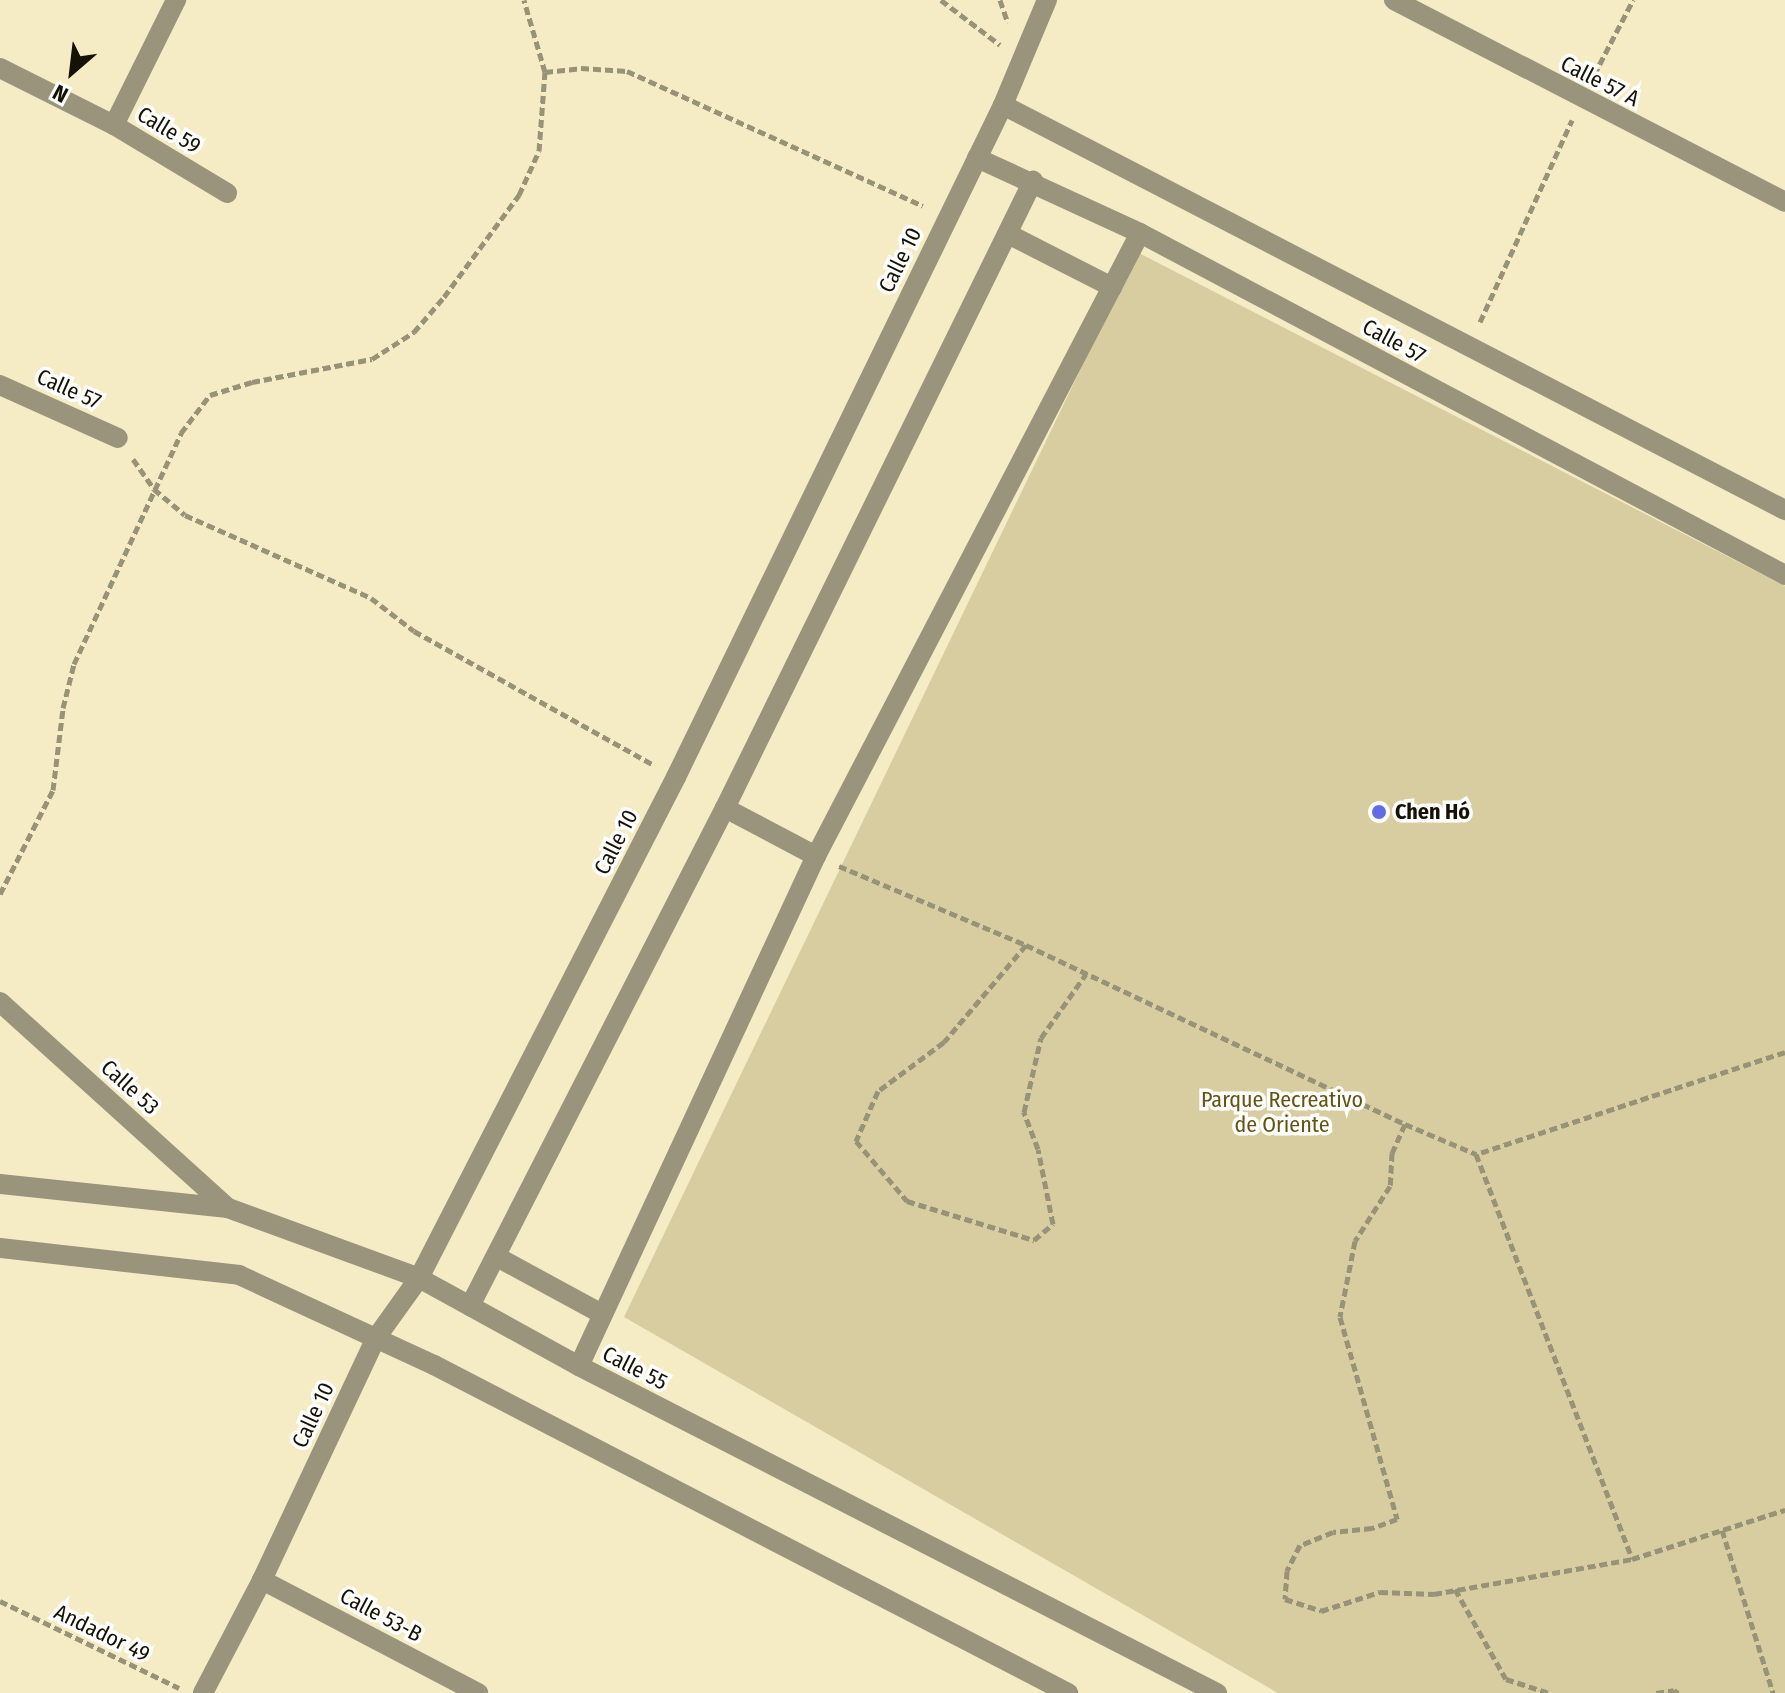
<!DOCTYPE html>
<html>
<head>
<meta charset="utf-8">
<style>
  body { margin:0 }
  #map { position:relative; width:1785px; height:1693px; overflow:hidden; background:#f5ecc6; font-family:"Fira Sans Condensed",sans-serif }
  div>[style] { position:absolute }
  .green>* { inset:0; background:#d8cda1 }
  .path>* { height:5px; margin-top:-2.5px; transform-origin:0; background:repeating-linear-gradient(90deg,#989276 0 8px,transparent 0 12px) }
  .service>* { height:20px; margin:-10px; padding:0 10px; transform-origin:10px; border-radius:10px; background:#9a947d }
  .minor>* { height:20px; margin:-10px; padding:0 10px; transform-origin:10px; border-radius:10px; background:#9a947d }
  .tertiary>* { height:20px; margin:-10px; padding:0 10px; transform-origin:10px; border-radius:10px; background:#9a947d }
  .dots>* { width:22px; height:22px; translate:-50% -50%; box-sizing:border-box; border:4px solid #fff; border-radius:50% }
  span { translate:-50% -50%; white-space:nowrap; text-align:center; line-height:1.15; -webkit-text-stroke:7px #fff; paint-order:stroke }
  .street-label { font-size:22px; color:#151205 }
  .poi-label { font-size:22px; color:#151205; font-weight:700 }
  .left { translate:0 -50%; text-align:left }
  .park-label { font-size:22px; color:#625312 }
  .north { position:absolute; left:32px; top:32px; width:80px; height:80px; -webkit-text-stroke:6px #fff; paint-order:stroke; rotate:208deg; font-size:22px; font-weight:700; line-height:32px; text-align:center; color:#151205 }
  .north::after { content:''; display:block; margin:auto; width:28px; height:36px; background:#151205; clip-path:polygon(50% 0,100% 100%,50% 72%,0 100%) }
</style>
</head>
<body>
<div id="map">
  <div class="green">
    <div style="clip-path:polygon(1137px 252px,1785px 586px,1785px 1693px,1278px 1693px,624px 1317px)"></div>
  </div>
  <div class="path">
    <div style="left:941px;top:0;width:74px;rotate:37.3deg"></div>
    <div style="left:1000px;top:0;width:24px;rotate:71deg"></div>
    <div style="left:545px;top:72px;width:36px;rotate:-6deg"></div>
    <div style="left:581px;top:68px;width:46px;rotate:3.7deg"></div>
    <div style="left:627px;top:71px;width:325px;rotate:24.5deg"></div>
    <div style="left:1594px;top:75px;width:85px;rotate:-62.5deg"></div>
    <div style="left:1480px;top:322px;width:222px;rotate:-65.5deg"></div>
    <div style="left:133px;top:459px;width:37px;rotate:55deg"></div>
    <div style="left:154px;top:489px;width:40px;rotate:40deg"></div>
    <div style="left:185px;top:515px;width:204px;rotate:24deg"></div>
    <div style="left:371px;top:598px;width:54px;rotate:37.5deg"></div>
    <div style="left:414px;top:631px;width:275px;rotate:29.2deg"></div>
    <div style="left:839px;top:866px;width:203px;rotate:22.9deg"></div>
    <div style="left:1026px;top:945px;width:419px;rotate:25.3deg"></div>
    <div style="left:1405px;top:1124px;width:77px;rotate:22.9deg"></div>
    <div style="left:0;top:894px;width:117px;rotate:-63deg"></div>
    <div style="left:53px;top:790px;width:83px;rotate:-83deg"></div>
    <div style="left:63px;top:708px;width:45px;rotate:-76deg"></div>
    <div style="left:74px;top:664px;width:255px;rotate:-65.1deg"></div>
    <div style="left:181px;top:433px;width:48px;rotate:-52.7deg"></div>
    <div style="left:210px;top:395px;width:44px;rotate:-17.2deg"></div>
    <div style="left:252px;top:382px;width:122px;rotate:-10.9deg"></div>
    <div style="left:372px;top:359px;width:50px;rotate:-32.7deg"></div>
    <div style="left:414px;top:332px;width:46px;rotate:-49.4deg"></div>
    <div style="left:444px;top:297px;width:127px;rotate:-53.7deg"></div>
    <div style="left:519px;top:195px;width:48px;rotate:-65.6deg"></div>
    <div style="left:539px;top:151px;width:79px;rotate:-85.7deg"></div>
    <div style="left:545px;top:72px;width:75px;rotate:-106.3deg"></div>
    <div style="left:1026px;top:945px;width:127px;rotate:130.2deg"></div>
    <div style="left:944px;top:1042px;width:82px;rotate:143.4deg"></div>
    <div style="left:878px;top:1091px;width:55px;rotate:113.7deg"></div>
    <div style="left:856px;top:1141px;width:79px;rotate:49.6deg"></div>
    <div style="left:907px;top:1201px;width:133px;rotate:17.1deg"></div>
    <div style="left:1034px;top:1240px;width:25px;rotate:-40deg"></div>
    <div style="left:1053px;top:1224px;width:76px;rotate:-101.3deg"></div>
    <div style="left:1038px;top:1149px;width:40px;rotate:-111deg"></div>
    <div style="left:1024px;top:1112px;width:76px;rotate:-77.1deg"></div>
    <div style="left:1041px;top:1038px;width:78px;rotate:-54.9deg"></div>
    <div style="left:1785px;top:1052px;width:325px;rotate:161.7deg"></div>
    <div style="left:1476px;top:1154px;width:434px;rotate:68.9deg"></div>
    <div style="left:1632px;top:1559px;width:161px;rotate:-17.8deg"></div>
    <div style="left:1405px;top:1124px;width:32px;rotate:114deg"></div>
    <div style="left:1392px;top:1153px;width:33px;rotate:93deg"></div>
    <div style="left:1390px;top:1186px;width:65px;rotate:122.5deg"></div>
    <div style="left:1355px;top:1241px;width:77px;rotate:101.2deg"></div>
    <div style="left:1340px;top:1317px;width:210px;rotate:74.2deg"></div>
    <div style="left:1397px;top:1519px;width:27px;rotate:160deg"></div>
    <div style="left:1372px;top:1528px;width:39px;rotate:174deg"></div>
    <div style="left:1333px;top:1532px;width:35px;rotate:158deg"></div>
    <div style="left:1300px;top:1545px;width:29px;rotate:117deg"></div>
    <div style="left:1287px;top:1571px;width:28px;rotate:94deg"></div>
    <div style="left:1285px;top:1599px;width:38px;rotate:18deg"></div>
    <div style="left:1321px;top:1611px;width:62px;rotate:-17.9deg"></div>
    <div style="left:1380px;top:1592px;width:54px;rotate:2.1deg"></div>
    <div style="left:1434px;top:1594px;width:201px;rotate:-10deg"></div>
    <div style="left:1722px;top:1530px;width:171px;rotate:72.6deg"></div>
    <div style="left:1455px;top:1589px;width:103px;rotate:60.5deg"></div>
    <div style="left:1506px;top:1679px;width:45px;rotate:18deg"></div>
    <div style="left:0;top:1601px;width:199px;rotate:25.9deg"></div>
    <div style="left:1656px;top:1693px;width:18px;rotate:-9deg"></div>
    <div style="left:1674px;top:1690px;width:5px;rotate:37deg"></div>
  </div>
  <div class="service">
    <div style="left:1008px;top:234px;width:117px;rotate:27deg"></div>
    <div style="left:725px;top:808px;width:103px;rotate:27.8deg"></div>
    <div style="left:497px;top:1257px;width:119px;rotate:28.5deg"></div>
    <div style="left:470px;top:1306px;width:559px;rotate:-62.89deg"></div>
    <div style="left:725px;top:808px;width:699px;rotate:-63.84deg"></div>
    <div style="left:579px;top:1366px;width:562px;rotate:-65.08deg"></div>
    <div style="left:816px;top:856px;width:702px;rotate:-62.52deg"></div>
  </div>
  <div class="minor">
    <div style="left:1394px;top:0;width:440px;rotate:27.3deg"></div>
    <div style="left:0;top:68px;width:127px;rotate:26.6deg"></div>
    <div style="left:114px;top:125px;width:132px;rotate:31deg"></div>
    <div style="left:1003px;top:105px;width:114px;rotate:-67.3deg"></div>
    <div style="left:114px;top:125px;width:140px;rotate:-63.6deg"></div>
    <div style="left:0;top:385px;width:129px;rotate:24.2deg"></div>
    <div style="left:0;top:1002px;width:307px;rotate:42.1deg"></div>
    <div style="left:262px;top:1580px;width:244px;rotate:27.6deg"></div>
    <div style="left:203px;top:1693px;width:127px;rotate:-62.4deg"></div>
    <div style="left:262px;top:1580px;width:268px;rotate:-64.8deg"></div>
  </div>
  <div class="tertiary">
    <div style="left:977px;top:158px;width:179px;rotate:24.7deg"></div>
    <div style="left:1140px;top:233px;width:730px;rotate:27.93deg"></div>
    <div style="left:0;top:1184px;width:229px;rotate:6deg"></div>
    <div style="left:228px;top:1208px;width:203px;rotate:20.1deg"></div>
    <div style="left:419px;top:1278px;width:183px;rotate:28.8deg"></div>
    <div style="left:579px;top:1366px;width:717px;rotate:27.14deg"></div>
    <div style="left:0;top:1248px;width:241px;rotate:6.4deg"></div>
    <div style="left:239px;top:1275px;width:215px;rotate:24.8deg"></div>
    <div style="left:434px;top:1365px;width:714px;rotate:27.35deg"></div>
    <div style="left:376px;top:1338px;width:74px;rotate:-54.4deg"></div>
    <div style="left:419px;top:1278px;width:563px;rotate:-62.84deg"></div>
    <div style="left:676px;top:777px;width:747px;rotate:-64.05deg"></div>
    <div style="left:1003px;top:105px;width:881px;rotate:27.38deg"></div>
  </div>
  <div class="dots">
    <div style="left:1379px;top:812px;background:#636ce5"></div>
  </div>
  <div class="street-label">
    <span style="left:1600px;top:81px;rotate:27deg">Calle 57 A</span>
    <span style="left:169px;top:130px;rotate:31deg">Calle 59</span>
    <span style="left:900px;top:260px;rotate:-64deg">Calle 10</span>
    <span style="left:1394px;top:341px;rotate:28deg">Calle 57</span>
    <span style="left:69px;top:389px;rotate:24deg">Calle 57</span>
    <span style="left:616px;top:842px;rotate:-63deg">Calle 10</span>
    <span style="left:130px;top:1087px;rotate:42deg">Calle 53</span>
    <span style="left:635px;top:1368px;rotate:27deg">Calle 55</span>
    <span style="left:313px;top:1415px;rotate:-65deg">Calle 10</span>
    <span style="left:381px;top:1615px;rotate:28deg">Calle 53-B</span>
    <span style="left:102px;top:1633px;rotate:26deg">Andador 49</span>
  </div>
  <div class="poi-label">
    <span class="left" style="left:1395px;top:812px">Chen Hó</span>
  </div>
  <div class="park-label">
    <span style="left:1282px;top:1112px">Parque Recreativo<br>de Oriente</span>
  </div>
  <div class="north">N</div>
</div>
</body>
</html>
